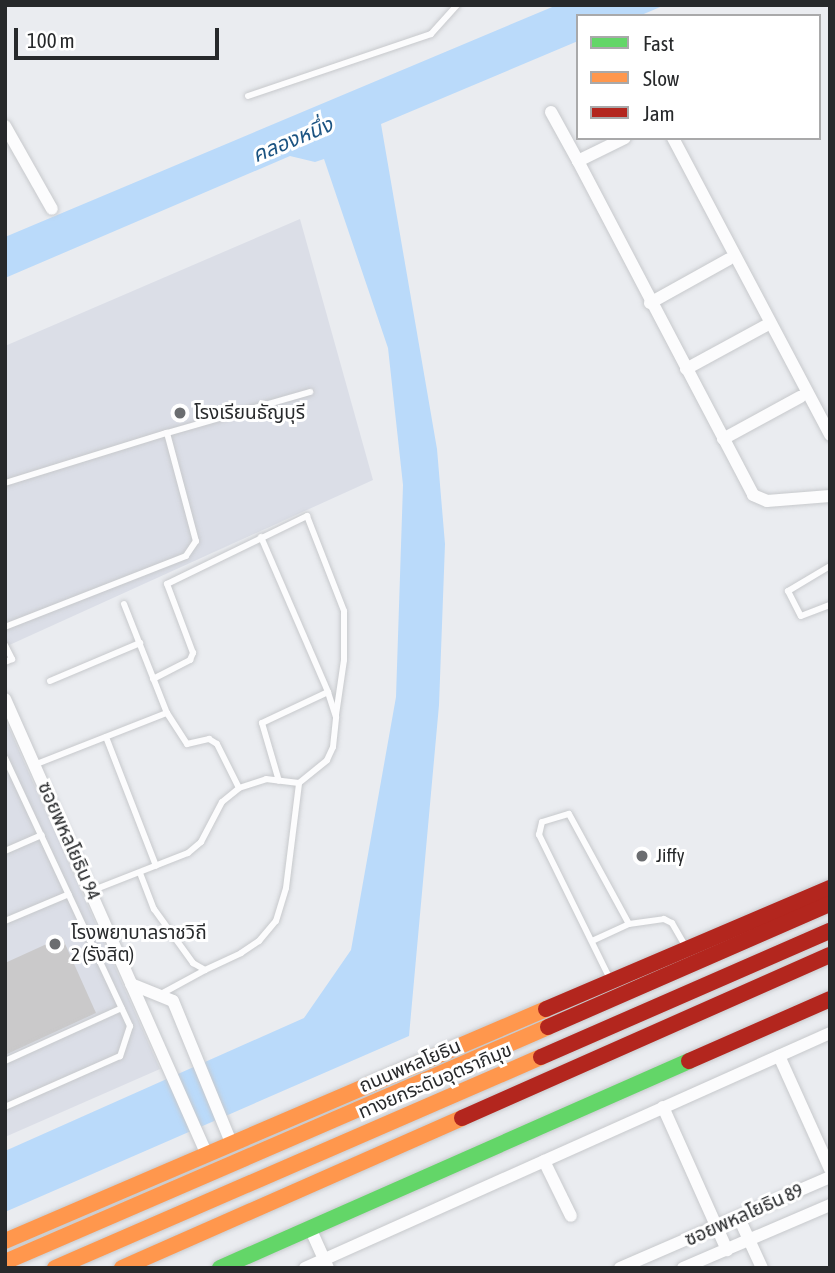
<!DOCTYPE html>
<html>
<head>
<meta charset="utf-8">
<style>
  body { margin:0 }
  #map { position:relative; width:835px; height:1273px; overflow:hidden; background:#eaecf0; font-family:"Asap Condensed","Noto Sans Thai",sans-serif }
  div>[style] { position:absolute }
  .built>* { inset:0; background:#dbdee7 }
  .water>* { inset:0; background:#badafa }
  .building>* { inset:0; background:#cac9ca }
  .roads { filter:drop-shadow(0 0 2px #c7c9cc) drop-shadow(0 0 2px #c7c9cc) }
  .lane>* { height:6px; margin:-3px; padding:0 3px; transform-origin:3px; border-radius:3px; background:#fcfcfd }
  .street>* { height:12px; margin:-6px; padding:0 6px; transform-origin:6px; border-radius:6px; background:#fcfcfd }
  .fast>* { height:16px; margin:-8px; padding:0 8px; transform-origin:8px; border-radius:8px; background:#63d668 }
  .slow>* { height:16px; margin:-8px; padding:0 8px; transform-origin:8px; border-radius:8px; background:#ff974d }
  .jam>* { height:16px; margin:-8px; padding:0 8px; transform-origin:8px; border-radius:8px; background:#b3261e }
  .dots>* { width:19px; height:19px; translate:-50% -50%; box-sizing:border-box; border:4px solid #fff; border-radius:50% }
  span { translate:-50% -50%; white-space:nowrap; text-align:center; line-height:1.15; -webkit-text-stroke:6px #fff; paint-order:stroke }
  .poi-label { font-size:19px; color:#27292b }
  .left { translate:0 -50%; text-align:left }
  .street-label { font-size:19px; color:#27292b }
  .water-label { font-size:21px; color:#1c5482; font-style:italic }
  .frame { position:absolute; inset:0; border:7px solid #27292b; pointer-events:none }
  .legend { position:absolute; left:576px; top:14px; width:245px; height:126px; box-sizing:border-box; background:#fff; border:2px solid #a9a9aa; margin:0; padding:9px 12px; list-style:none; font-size:21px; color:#27292b }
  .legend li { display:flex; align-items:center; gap:14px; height:35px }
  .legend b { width:35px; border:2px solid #a9a9aa }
  .scale { position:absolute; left:14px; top:28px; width:205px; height:32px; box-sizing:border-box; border:4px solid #27292b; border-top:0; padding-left:9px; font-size:21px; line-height:24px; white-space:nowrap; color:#27292b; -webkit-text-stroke:5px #fff; paint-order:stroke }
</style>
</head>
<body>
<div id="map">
  <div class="built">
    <div style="clip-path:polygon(300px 219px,373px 480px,5px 647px,5px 346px)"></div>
    <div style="clip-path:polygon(5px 719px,160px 1069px,5px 1137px)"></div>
  </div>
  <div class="water">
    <div style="clip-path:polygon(557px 5px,665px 5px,639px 16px,578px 16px,578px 41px,381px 124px,437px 449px,445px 544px,439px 705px,409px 1036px,5px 1212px,5px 1151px,304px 1018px,351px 950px,396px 697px,403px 485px,388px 348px,324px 159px,315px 162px,290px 156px,5px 278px,5px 237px)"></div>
  </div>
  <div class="building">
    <div style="clip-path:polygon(62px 937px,96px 1013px,5px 1055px,5px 963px)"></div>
  </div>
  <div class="roads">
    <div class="lane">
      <div style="left:248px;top:96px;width:193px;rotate:-18.7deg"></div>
      <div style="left:431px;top:34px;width:39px;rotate:-48deg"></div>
      <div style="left:167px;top:433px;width:149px;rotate:-16deg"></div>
      <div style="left:5px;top:483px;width:170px;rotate:-17.2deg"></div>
      <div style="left:167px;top:433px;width:112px;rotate:75deg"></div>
      <div style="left:196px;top:541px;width:18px;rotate:124deg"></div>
      <div style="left:186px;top:556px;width:194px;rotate:158.6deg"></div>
      <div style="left:261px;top:537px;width:169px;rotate:66.6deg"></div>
      <div style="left:830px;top:566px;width:49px;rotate:149.2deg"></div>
      <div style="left:788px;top:591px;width:28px;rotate:63deg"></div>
      <div style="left:801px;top:616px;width:31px;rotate:-21deg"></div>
      <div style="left:124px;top:604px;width:117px;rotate:68.5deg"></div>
      <div style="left:5px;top:645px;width:16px;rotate:63deg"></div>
      <div style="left:12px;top:659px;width:8px;rotate:157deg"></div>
      <div style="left:153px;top:679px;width:42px;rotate:-27.2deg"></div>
      <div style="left:190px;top:660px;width:8px;rotate:-67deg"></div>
      <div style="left:193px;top:653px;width:74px;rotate:-110.6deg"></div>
      <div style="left:167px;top:584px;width:156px;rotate:-25.9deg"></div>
      <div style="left:307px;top:516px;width:102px;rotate:68.7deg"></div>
      <div style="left:344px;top:611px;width:49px;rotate:90deg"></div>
      <div style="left:344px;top:660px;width:56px;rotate:98.3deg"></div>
      <div style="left:50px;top:681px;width:98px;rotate:-22.9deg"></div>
      <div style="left:106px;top:737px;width:138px;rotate:68.8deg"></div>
      <div style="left:5px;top:758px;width:296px;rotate:65deg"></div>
      <div style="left:130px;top:1026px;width:32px;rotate:108deg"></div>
      <div style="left:120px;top:1056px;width:126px;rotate:156.1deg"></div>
      <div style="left:34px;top:765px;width:143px;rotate:-21.4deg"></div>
      <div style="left:167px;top:713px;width:37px;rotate:57deg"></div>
      <div style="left:187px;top:744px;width:23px;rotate:-13deg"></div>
      <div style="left:209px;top:739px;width:9px;rotate:32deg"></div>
      <div style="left:217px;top:744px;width:49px;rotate:63.4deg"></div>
      <div style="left:5px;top:851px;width:40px;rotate:-23.4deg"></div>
      <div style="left:140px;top:873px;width:39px;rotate:69deg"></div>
      <div style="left:154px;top:909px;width:67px;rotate:54.2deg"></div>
      <div style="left:193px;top:963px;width:14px;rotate:30deg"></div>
      <div style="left:205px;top:970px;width:40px;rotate:-25deg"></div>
      <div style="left:241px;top:953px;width:22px;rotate:-34deg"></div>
      <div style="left:259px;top:941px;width:26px;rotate:-50deg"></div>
      <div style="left:276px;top:921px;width:34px;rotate:-73deg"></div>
      <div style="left:286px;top:888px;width:106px;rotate:-82.9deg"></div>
      <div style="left:91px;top:891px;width:104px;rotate:-21.4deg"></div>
      <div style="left:188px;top:853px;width:17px;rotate:-40deg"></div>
      <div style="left:201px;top:842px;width:45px;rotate:-62.3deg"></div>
      <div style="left:222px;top:802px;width:22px;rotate:-39deg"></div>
      <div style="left:239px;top:788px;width:28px;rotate:-18deg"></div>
      <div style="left:266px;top:779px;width:33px;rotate:7deg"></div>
      <div style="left:299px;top:783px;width:36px;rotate:-39deg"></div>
      <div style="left:327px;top:760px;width:14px;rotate:-65deg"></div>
      <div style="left:333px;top:747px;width:30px;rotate:-84deg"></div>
      <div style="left:336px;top:717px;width:26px;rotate:-108deg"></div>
      <div style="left:328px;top:692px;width:73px;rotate:154.8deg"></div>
      <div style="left:262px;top:723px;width:60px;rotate:73.7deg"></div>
      <div style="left:5px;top:921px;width:69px;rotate:-22.9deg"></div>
      <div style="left:592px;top:941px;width:41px;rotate:-24.7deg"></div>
      <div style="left:629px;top:924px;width:35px;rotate:-8deg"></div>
      <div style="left:664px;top:919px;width:9px;rotate:27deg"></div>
      <div style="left:672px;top:923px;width:28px;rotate:60deg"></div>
      <div style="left:610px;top:979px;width:161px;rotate:-116.2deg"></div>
      <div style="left:539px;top:835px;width:13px;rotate:-77deg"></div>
      <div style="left:542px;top:822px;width:28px;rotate:-17deg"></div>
      <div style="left:569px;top:814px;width:125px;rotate:61.4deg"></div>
      <div style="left:161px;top:994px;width:50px;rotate:-28.6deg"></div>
      <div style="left:5px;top:1061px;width:128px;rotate:-24.4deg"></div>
    </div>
    <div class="street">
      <div style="left:551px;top:112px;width:56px;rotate:61.1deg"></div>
      <div style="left:578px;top:161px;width:52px;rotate:-26.1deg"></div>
      <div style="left:5px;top:126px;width:95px;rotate:60.5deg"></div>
      <div style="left:673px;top:138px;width:336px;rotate:62.1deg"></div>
      <div style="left:578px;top:161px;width:377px;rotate:62.3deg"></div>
      <div style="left:753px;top:495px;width:15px;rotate:23deg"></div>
      <div style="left:767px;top:501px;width:63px;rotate:-4.5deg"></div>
      <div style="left:650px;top:303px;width:90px;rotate:-29.1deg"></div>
      <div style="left:686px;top:369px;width:90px;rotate:-28.6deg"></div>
      <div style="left:723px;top:439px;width:88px;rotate:-28.6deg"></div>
      <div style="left:5px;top:699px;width:499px;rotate:66.1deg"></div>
      <div style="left:131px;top:984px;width:45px;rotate:22deg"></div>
      <div style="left:173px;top:1001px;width:156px;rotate:67.7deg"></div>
      <div style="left:779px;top:1056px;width:124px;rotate:65.7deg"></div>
      <div style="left:663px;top:1107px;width:157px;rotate:65.9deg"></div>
      <div style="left:544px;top:1161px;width:61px;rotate:63.9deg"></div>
      <div style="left:739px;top:1218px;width:55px;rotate:65.3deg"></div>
      <div style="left:310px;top:1228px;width:44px;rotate:65.8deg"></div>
      <div style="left:305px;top:1268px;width:575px;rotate:-24.11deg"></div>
      <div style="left:620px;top:1268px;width:229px;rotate:-23.4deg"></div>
      <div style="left:683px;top:1268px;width:160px;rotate:-23.2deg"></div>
    </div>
    <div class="fast">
      <div style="left:220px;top:1268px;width:513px;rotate:-23.81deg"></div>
    </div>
    <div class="slow">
      <div style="left:5px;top:1241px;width:589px;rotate:-23.21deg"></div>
      <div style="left:5px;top:1262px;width:592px;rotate:-23.4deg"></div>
      <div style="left:55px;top:1268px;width:530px;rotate:-23.47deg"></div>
      <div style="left:122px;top:1268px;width:372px;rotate:-23.8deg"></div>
    </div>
    <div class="jam">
      <div style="left:546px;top:1009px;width:309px;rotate:-23.1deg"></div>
      <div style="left:548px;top:1027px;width:308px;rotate:-23.6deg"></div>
      <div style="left:541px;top:1057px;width:315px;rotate:-23.6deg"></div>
      <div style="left:689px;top:1061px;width:154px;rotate:-23.7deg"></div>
      <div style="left:462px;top:1118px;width:402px;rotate:-23.9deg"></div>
    </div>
  </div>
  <div class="dots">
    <div style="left:180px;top:413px;background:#6b6d70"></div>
    <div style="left:642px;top:856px;background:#6b6d70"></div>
    <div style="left:55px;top:944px;background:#6b6d70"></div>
  </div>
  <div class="poi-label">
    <span class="left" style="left:194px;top:413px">โรงเรียนธัญบุรี</span>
    <span class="left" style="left:656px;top:856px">Jiffy</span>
    <span class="left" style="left:71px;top:944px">โรงพยาบาลราชวิถี<br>2 (รังสิต)</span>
  </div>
  <div class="street-label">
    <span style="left:69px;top:841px;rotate:66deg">ซอยพหลโยธิน 94</span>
    <span style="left:410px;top:1066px;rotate:-23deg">ถนนพหลโยธิน</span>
    <span style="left:435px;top:1081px;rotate:-23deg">ทางยกระดับอุตราภิมุข</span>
    <span style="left:744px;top:1215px;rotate:-24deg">ซอยพหลโยธิน 89</span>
  </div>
  <div class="water-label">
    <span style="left:292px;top:139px;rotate:-23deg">คลองหนึ่ง</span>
  </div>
  <div class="frame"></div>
  <ul class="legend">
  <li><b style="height:9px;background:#63d668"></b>Fast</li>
  <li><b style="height:9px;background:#ff974d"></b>Slow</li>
  <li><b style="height:9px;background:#b3261e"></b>Jam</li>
  </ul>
  <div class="scale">100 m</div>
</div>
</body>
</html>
